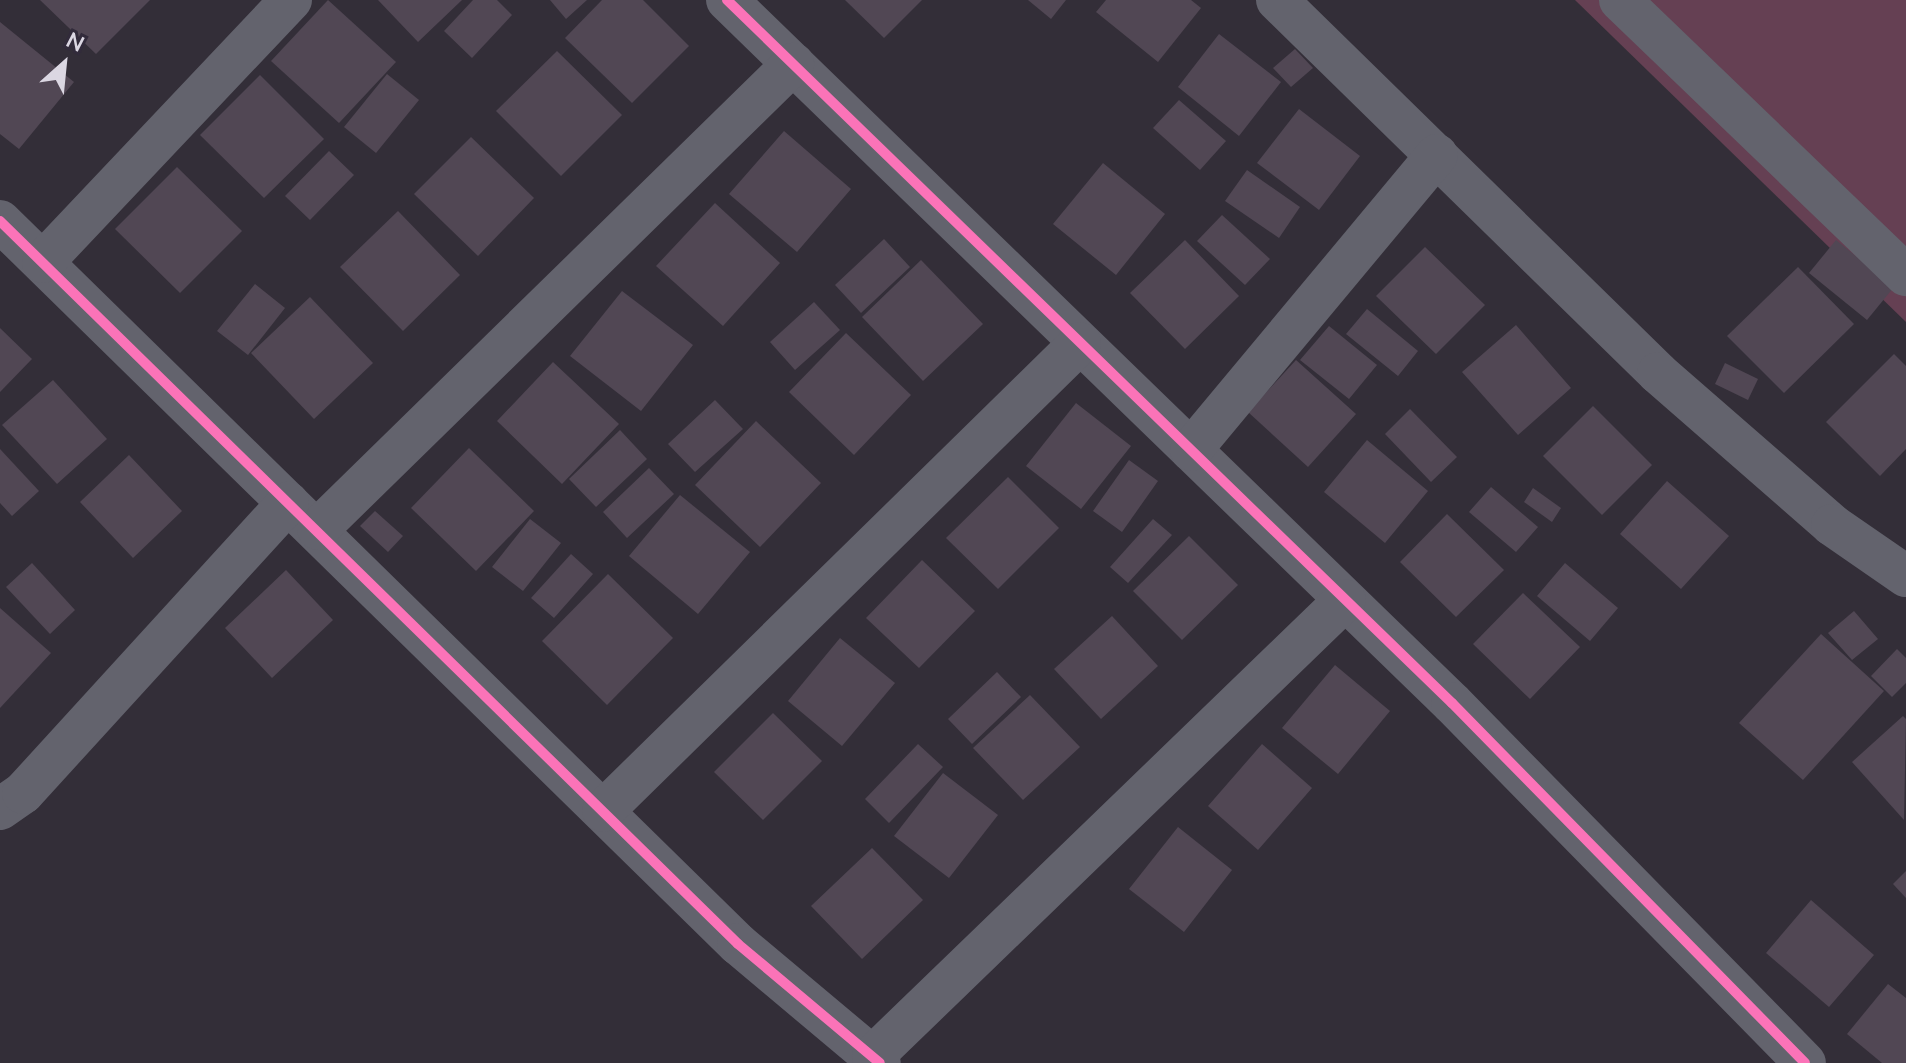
<!DOCTYPE html>
<html>
<head>
<meta charset="utf-8">
<style>
  body { margin:0 }
  #map { position:relative; width:1906px; height:1063px; overflow:hidden; background:#332e38; font-family:"Nunito Sans",sans-serif }
  div>[style] { position:absolute }
  .green>* { inset:0; background:#654053 }
  .building>* { inset:0; background:#514754 }
  .street>* { height:42px; margin:-21px; padding:0 21px; transform-origin:21px; border-radius:21px; background:#63636d }
  .cycleway>* { height:10px; margin:-5px; padding:0 5px; transform-origin:5px; border-radius:5px; background:#fb73b8 }
  span { translate:-50% -50%; white-space:nowrap; text-align:center; line-height:1.15; -webkit-text-stroke:6px #322b3b; paint-order:stroke }
  .north { position:absolute; left:24px; top:24px; width:80px; height:80px; -webkit-text-stroke:6px #322b3b; paint-order:stroke; rotate:27deg; font-size:22px; font-weight:700; line-height:32px; text-align:center; color:#dbd7e2 }
  .north::after { content:''; display:block; margin:auto; width:28px; height:36px; background:#dbd7e2; clip-path:polygon(50% 0,100% 100%,50% 72%,0 100%) }
</style>
</head>
<body>
<div id="map">
  <div class="green">
    <div style="clip-path:polygon(1575px 0,1906px 0,1906px 322px)"></div>
  </div>
  <div class="building">
    <div style="clip-path:polygon(40px 0,150px 0,96px 54px)"></div>
    <div style="clip-path:polygon(328px 0,396px 62px,339px 123px,271px 61px)"></div>
    <div style="clip-path:polygon(378px 0,462px 0,418px 42px)"></div>
    <div style="clip-path:polygon(473px 0,497px 0,512px 15px,472px 58px,444px 31px)"></div>
    <div style="clip-path:polygon(550px 0,587px 0,566px 19px)"></div>
    <div style="clip-path:polygon(602px 0,643px 0,689px 46px,632px 103px,565px 38px)"></div>
    <div style="clip-path:polygon(845px 0,922px 0,884px 38px)"></div>
    <div style="clip-path:polygon(1028px 0,1066px 0,1051px 19px)"></div>
    <div style="clip-path:polygon(1106px 0,1191px 0,1201px 8px,1158px 62px,1096px 12px)"></div>
    <div style="clip-path:polygon(0 22px,74px 82px,19px 149px,0 134px)"></div>
    <div style="clip-path:polygon(1219px 34px,1281px 82px,1239px 136px,1178px 87px)"></div>
    <div style="clip-path:polygon(1295px 49px,1313px 68px,1291px 87px,1273px 68px)"></div>
    <div style="clip-path:polygon(557px 51px,622px 115px,561px 176px,496px 111px)"></div>
    <div style="clip-path:polygon(387px 74px,419px 100px,376px 153px,344px 127px)"></div>
    <div style="clip-path:polygon(260px 75px,324px 139px,264px 198px,200px 135px)"></div>
    <div style="clip-path:polygon(1179px 100px,1226px 141px,1200px 170px,1153px 128px)"></div>
    <div style="clip-path:polygon(1299px 109px,1360px 156px,1319px 210px,1257px 163px)"></div>
    <div style="clip-path:polygon(784px 131px,851px 189px,797px 252px,729px 194px)"></div>
    <div style="clip-path:polygon(471px 137px,534px 198px,478px 256px,414px 194px)"></div>
    <div style="clip-path:polygon(329px 151px,354px 175px,310px 220px,285px 196px)"></div>
    <div style="clip-path:polygon(1103px 163px,1165px 214px,1116px 275px,1053px 224px)"></div>
    <div style="clip-path:polygon(177px 167px,242px 231px,180px 293px,115px 229px)"></div>
    <div style="clip-path:polygon(1247px 170px,1300px 207px,1279px 238px,1225px 201px)"></div>
    <div style="clip-path:polygon(715px 203px,780px 263px,723px 326px,656px 266px)"></div>
    <div style="clip-path:polygon(398px 211px,460px 275px,403px 331px,340px 267px)"></div>
    <div style="clip-path:polygon(1222px 215px,1270px 259px,1245px 285px,1197px 241px)"></div>
    <div style="clip-path:polygon(884px 239px,910px 267px,861px 313px,835px 285px)"></div>
    <div style="clip-path:polygon(1185px 240px,1239px 296px,1185px 349px,1130px 293px)"></div>
    <div style="clip-path:polygon(1836px 240px,1894px 287px,1867px 320px,1809px 273px)"></div>
    <div style="clip-path:polygon(1425px 247px,1485px 305px,1436px 354px,1376px 296px)"></div>
    <div style="clip-path:polygon(921px 260px,983px 324px,923px 381px,862px 317px)"></div>
    <div style="clip-path:polygon(1798px 267px,1854px 324px,1784px 393px,1727px 336px)"></div>
    <div style="clip-path:polygon(255px 284px,285px 308px,248px 355px,217px 331px)"></div>
    <div style="clip-path:polygon(622px 291px,693px 345px,641px 411px,570px 356px)"></div>
    <div style="clip-path:polygon(310px 297px,373px 363px,314px 419px,251px 353px)"></div>
    <div style="clip-path:polygon(814px 302px,840px 330px,795px 370px,770px 342px)"></div>
    <div style="clip-path:polygon(1367px 309px,1418px 351px,1398px 376px,1346px 334px)"></div>
    <div style="clip-path:polygon(1516px 325px,1571px 388px,1518px 435px,1462px 372px)"></div>
    <div style="clip-path:polygon(1329px 326px,1377px 365px,1349px 399px,1300px 360px)"></div>
    <div style="clip-path:polygon(0 328px,32px 359px,0 392px)"></div>
    <div style="clip-path:polygon(846px 333px,911px 395px,854px 455px,789px 392px)"></div>
    <div style="clip-path:polygon(1894px 354px,1906px 366px,1906px 449px,1880px 476px,1826px 422px)"></div>
    <div style="clip-path:polygon(1296px 360px,1356px 414px,1308px 467px,1248px 412px)"></div>
    <div style="clip-path:polygon(553px 362px,619px 424px,562px 484px,497px 421px)"></div>
    <div style="clip-path:polygon(1725px 363px,1758px 379px,1748px 400px,1715px 384px)"></div>
    <div style="clip-path:polygon(53px 380px,107px 439px,57px 484px,2px 425px)"></div>
    <div style="clip-path:polygon(715px 400px,743px 429px,695px 472px,668px 444px)"></div>
    <div style="clip-path:polygon(1076px 403px,1131px 446px,1081px 509px,1026px 466px)"></div>
    <div style="clip-path:polygon(1593px 406px,1652px 465px,1602px 515px,1543px 456px)"></div>
    <div style="clip-path:polygon(1410px 409px,1457px 457px,1431px 482px,1385px 434px)"></div>
    <div style="clip-path:polygon(756px 421px,821px 483px,760px 547px,695px 485px)"></div>
    <div style="clip-path:polygon(620px 430px,647px 459px,596px 507px,569px 479px)"></div>
    <div style="clip-path:polygon(1367px 440px,1428px 491px,1385px 543px,1324px 492px)"></div>
    <div style="clip-path:polygon(469px 448px,534px 511px,476px 571px,411px 508px)"></div>
    <div style="clip-path:polygon(0 449px,39px 491px,12px 516px,0 503px)"></div>
    <div style="clip-path:polygon(129px 455px,182px 511px,133px 558px,80px 502px)"></div>
    <div style="clip-path:polygon(1129px 460px,1158px 481px,1122px 532px,1093px 511px)"></div>
    <div style="clip-path:polygon(649px 468px,674px 494px,627px 538px,603px 512px)"></div>
    <div style="clip-path:polygon(1008px 477px,1059px 528px,998px 589px,946px 538px)"></div>
    <div style="clip-path:polygon(1667px 481px,1729px 536px,1681px 589px,1620px 534px)"></div>
    <div style="clip-path:polygon(1491px 487px,1538px 527px,1516px 552px,1469px 512px)"></div>
    <div style="clip-path:polygon(1533px 488px,1561px 508px,1552px 522px,1524px 502px)"></div>
    <div style="clip-path:polygon(680px 495px,750px 552px,698px 614px,629px 556px)"></div>
    <div style="clip-path:polygon(375px 511px,403px 536px,388px 552px,360px 526px)"></div>
    <div style="clip-path:polygon(1447px 514px,1504px 570px,1456px 617px,1400px 562px)"></div>
    <div style="clip-path:polygon(530px 519px,561px 543px,523px 591px,492px 567px)"></div>
    <div style="clip-path:polygon(1153px 519px,1172px 535px,1128px 583px,1110px 567px)"></div>
    <div style="clip-path:polygon(1189px 536px,1238px 585px,1182px 640px,1133px 591px)"></div>
    <div style="clip-path:polygon(571px 554px,593px 574px,554px 618px,531px 598px)"></div>
    <div style="clip-path:polygon(922px 560px,975px 611px,919px 668px,866px 618px)"></div>
    <div style="clip-path:polygon(32px 563px,75px 610px,50px 634px,6px 587px)"></div>
    <div style="clip-path:polygon(1565px 563px,1618px 608px,1590px 641px,1537px 596px)"></div>
    <div style="clip-path:polygon(286px 570px,333px 620px,272px 678px,225px 628px)"></div>
    <div style="clip-path:polygon(608px 574px,673px 638px,607px 705px,542px 641px)"></div>
    <div style="clip-path:polygon(1523px 593px,1580px 647px,1530px 699px,1473px 644px)"></div>
    <div style="clip-path:polygon(0 608px,51px 653px,0 708px)"></div>
    <div style="clip-path:polygon(1854px 611px,1878px 639px,1852px 660px,1828px 633px)"></div>
    <div style="clip-path:polygon(1112px 616px,1158px 666px,1101px 719px,1054px 669px)"></div>
    <div style="clip-path:polygon(1821px 634px,1884px 691px,1803px 780px,1739px 723px)"></div>
    <div style="clip-path:polygon(840px 638px,895px 683px,842px 746px,788px 701px)"></div>
    <div style="clip-path:polygon(1897px 649px,1906px 658px,1906px 683px,1892px 697px,1871px 676px)"></div>
    <div style="clip-path:polygon(1335px 665px,1390px 711px,1338px 774px,1282px 728px)"></div>
    <div style="clip-path:polygon(997px 672px,1021px 697px,972px 744px,948px 719px)"></div>
    <div style="clip-path:polygon(1030px 695px,1080px 747px,1023px 800px,973px 748px)"></div>
    <div style="clip-path:polygon(773px 713px,822px 761px,763px 820px,714px 772px)"></div>
    <div style="clip-path:polygon(1903px 716px,1906px 719px,1904px 820px,1852px 762px)"></div>
    <div style="clip-path:polygon(918px 744px,943px 767px,889px 823px,865px 799px)"></div>
    <div style="clip-path:polygon(1262px 744px,1312px 788px,1258px 850px,1208px 806px)"></div>
    <div style="clip-path:polygon(943px 773px,998px 815px,949px 878px,894px 836px)"></div>
    <div style="clip-path:polygon(1178px 827px,1232px 870px,1184px 932px,1129px 889px)"></div>
    <div style="clip-path:polygon(872px 848px,923px 900px,862px 959px,811px 906px)"></div>
    <div style="clip-path:polygon(1906px 871px,1906px 898px,1893px 884px)"></div>
    <div style="clip-path:polygon(1811px 900px,1874px 955px,1829px 1007px,1766px 953px)"></div>
    <div style="clip-path:polygon(1888px 984px,1906px 998px,1906px 1063px,1882px 1063px,1847px 1034px)"></div>
  </div>
  <div class="street">
    <div style="left:727px;top:0;width:1010px;rotate:44.12deg"></div>
    <div style="left:1452px;top:703px;width:504px;rotate:45.56deg"></div>
    <div style="left:1277px;top:0;width:533px;rotate:44.39deg"></div>
    <div style="left:1658px;top:373px;width:231px;rotate:41.1deg"></div>
    <div style="left:1832px;top:525px;width:90px;rotate:34.6deg"></div>
    <div style="left:1620px;top:0;width:397px;rotate:43.9deg"></div>
    <div style="left:0;top:221px;width:1033px;rotate:44.41deg"></div>
    <div style="left:738px;top:944px;width:185px;rotate:40deg"></div>
    <div style="left:43px;top:262px;width:361px;rotate:-46.6deg"></div>
    <div style="left:1191px;top:450px;width:384px;rotate:-50.2deg"></div>
    <div style="left:318px;top:529px;width:665px;rotate:-44.39deg"></div>
    <div style="left:0;top:809px;width:28px;rotate:-35deg"></div>
    <div style="left:23px;top:793px;width:393px;rotate:-47.6deg"></div>
    <div style="left:603px;top:811px;width:668px;rotate:-44.45deg"></div>
    <div style="left:873px;top:1056px;width:656px;rotate:-44.01deg"></div>
  </div>
  <div class="cycleway">
    <div style="left:727px;top:0;width:1010px;rotate:44.12deg"></div>
    <div style="left:1452px;top:703px;width:504px;rotate:45.56deg"></div>
    <div style="left:0;top:221px;width:1033px;rotate:44.41deg"></div>
    <div style="left:738px;top:944px;width:185px;rotate:40deg"></div>
  </div>
  <div class="north">N</div>
</div>
</body>
</html>
